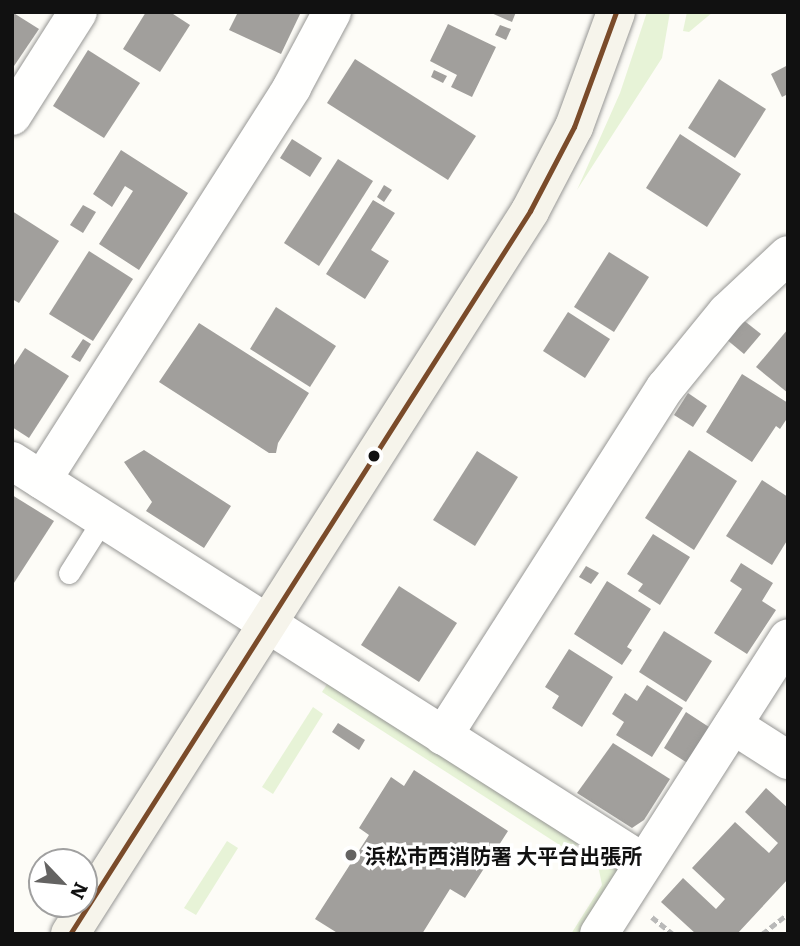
<!DOCTYPE html>
<html>
<head>
<meta charset="utf-8">
<style>
  body { margin:0 }
  #map { position:relative; width:800px; height:946px; overflow:hidden; background:#fdfcf7; font-family:Literata,"Noto Sans JP",serif }
  div>[style] { position:absolute }
  .green>* { inset:0; background:#e7f3d7 }
  .building>* { inset:0; background:#a19f9c }
  .path>* { height:4.5px; margin-top:-2.25px; transform-origin:0; background:repeating-linear-gradient(90deg,#b9b9b8 0 7px,transparent 0 10.5px) }
  .roads { filter:drop-shadow(0 0 2px #979795) drop-shadow(0 0 2px #979795) }
  .lane>* { height:21px; margin:-10.5px; padding:0 10.5px; transform-origin:10.5px; border-radius:10.5px; background:#fffffe }
  .street>* { height:38px; margin:-19px; padding:0 19px; transform-origin:19px; border-radius:19px; background:#fffffe }
  .secondary>* { height:38px; margin:-19px; padding:0 19px; transform-origin:19px; border-radius:19px; background:#f6f4eb }
  .bus-1>* { height:5px; margin:-2.5px; padding:0 2.5px; transform-origin:2.5px; border-radius:2.5px; background:#7a4b2a }
  .dots>* { width:19px; height:19px; translate:-50% -50%; box-sizing:border-box; border:4px solid #fff; border-radius:50% }
  span { translate:-50% -50%; white-space:nowrap; text-align:center; line-height:1.15; -webkit-text-stroke:7px #fff; paint-order:stroke }
  .poi-label { font-size:21px; color:#111; font-weight:700 }
  .left { translate:0 -50%; text-align:left }
  .frame { position:absolute; inset:0; border:14px solid #111; pointer-events:none }
  .north { position:absolute; left:28px; top:848px; width:70px; height:70px; box-sizing:border-box; background:#fff; border:2px solid #a0a0a0; border-radius:50%; rotate:116deg; font-size:19px; font-weight:700; line-height:28px; text-align:center; color:#111 }
  .north::after { content:''; display:block; margin:auto; width:24px; height:32px; background:#646362; clip-path:polygon(50% 0,100% 100%,50% 72%,0 100%) }
</style>
</head>
<body>
<div id="map">
  <div class="green">
    <div style="clip-path:polygon(647px 12px,670px 12px,662px 58px,577px 190px,620px 93px)"></div>
    <div style="clip-path:polygon(687px 12px,713px 12px,689px 32px,683px 31px)"></div>
    <div style="clip-path:polygon(329px 681px,579px 841px,572px 853px,322px 692px)"></div>
    <div style="clip-path:polygon(313px 707px,323px 714px,273px 794px,262px 787px)"></div>
    <div style="clip-path:polygon(227px 841px,238px 848px,196px 915px,184px 908px)"></div>
    <div style="clip-path:polygon(594px 851px,615px 864px,618px 875px,580px 934px,571px 934px,602px 885px,599px 870px,587px 862px)"></div>
  </div>
  <div class="building">
    <div style="clip-path:polygon(12px 12px,39px 29px,12px 69px)"></div>
    <div style="clip-path:polygon(146px 12px,170px 12px,190px 25px,160px 72px,123px 49px)"></div>
    <div style="clip-path:polygon(238px 12px,301px 12px,281px 54px,229px 30px)"></div>
    <div style="clip-path:polygon(489px 12px,516px 12px,512px 22px)"></div>
    <div style="clip-path:polygon(448px 24px,496px 47px,472px 97px,451px 87px,457px 75px,430px 61px)"></div>
    <div style="clip-path:polygon(500px 25px,511px 29px,506px 40px,495px 35px)"></div>
    <div style="clip-path:polygon(88px 50px,140px 83px,104px 138px,53px 106px)"></div>
    <div style="clip-path:polygon(355px 59px,476px 136px,448px 180px,327px 103px)"></div>
    <div style="clip-path:polygon(788px 65px,788px 94px,782px 97px,771px 74px)"></div>
    <div style="clip-path:polygon(434px 70px,447px 76px,443px 83px,431px 77px)"></div>
    <div style="clip-path:polygon(719px 79px,766px 109px,735px 158px,688px 128px)"></div>
    <div style="clip-path:polygon(680px 134px,741px 174px,707px 227px,646px 188px)"></div>
    <div style="clip-path:polygon(292px 139px,322px 158px,310px 177px,280px 158px)"></div>
    <div style="clip-path:polygon(121px 150px,188px 193px,139px 270px,99px 244px,133px 191px,125px 186px,112px 207px,93px 194px)"></div>
    <div style="clip-path:polygon(338px 159px,373px 181px,319px 266px,284px 243px)"></div>
    <div style="clip-path:polygon(384px 185px,392px 190px,384px 202px,377px 197px)"></div>
    <div style="clip-path:polygon(373px 200px,395px 213px,371px 250px,389px 261px,365px 299px,326px 274px)"></div>
    <div style="clip-path:polygon(83px 205px,96px 212px,83px 233px,70px 225px)"></div>
    <div style="clip-path:polygon(12px 211px,59px 241px,19px 303px,12px 299px)"></div>
    <div style="clip-path:polygon(89px 251px,133px 279px,93px 341px,49px 314px)"></div>
    <div style="clip-path:polygon(609px 252px,649px 277px,614px 332px,574px 307px)"></div>
    <div style="clip-path:polygon(276px 307px,336px 346px,310px 387px,250px 349px)"></div>
    <div style="clip-path:polygon(568px 312px,610px 339px,585px 378px,543px 351px)"></div>
    <div style="clip-path:polygon(742px 319px,761px 334px,744px 354px,726px 339px)"></div>
    <div style="clip-path:polygon(199px 323px,309px 393px,278px 443px,276px 453px,269px 453px,159px 382px)"></div>
    <div style="clip-path:polygon(788px 329px,788px 393px,756px 367px)"></div>
    <div style="clip-path:polygon(83px 339px,91px 344px,80px 362px,71px 357px)"></div>
    <div style="clip-path:polygon(25px 348px,69px 376px,29px 438px,12px 427px,12px 368px)"></div>
    <div style="clip-path:polygon(742px 374px,788px 403px,788px 417px,780px 429px,776px 426px,752px 462px,706px 432px)"></div>
    <div style="clip-path:polygon(688px 393px,707px 406px,693px 427px,674px 415px)"></div>
    <div style="clip-path:polygon(144px 450px,231px 506px,204px 548px,146px 511px,152px 502px,124px 462px)"></div>
    <div style="clip-path:polygon(689px 450px,737px 481px,694px 550px,645px 518px)"></div>
    <div style="clip-path:polygon(477px 451px,518px 477px,475px 546px,433px 520px)"></div>
    <div style="clip-path:polygon(762px 480px,788px 497px,788px 539px,772px 565px,726px 536px)"></div>
    <div style="clip-path:polygon(12px 495px,54px 521px,12px 586px)"></div>
    <div style="clip-path:polygon(653px 534px,690px 557px,660px 605px,638px 591px,643px 584px,627px 574px)"></div>
    <div style="clip-path:polygon(741px 563px,773px 583px,762px 601px,776px 610px,747px 654px,714px 633px,742px 589px,730px 581px)"></div>
    <div style="clip-path:polygon(586px 566px,599px 573px,591px 584px,579px 577px)"></div>
    <div style="clip-path:polygon(607px 581px,651px 609px,627px 647px,632px 650px,622px 665px,574px 634px)"></div>
    <div style="clip-path:polygon(399px 586px,457px 623px,419px 682px,361px 645px)"></div>
    <div style="clip-path:polygon(664px 631px,712px 661px,686px 702px,639px 672px)"></div>
    <div style="clip-path:polygon(569px 649px,613px 677px,582px 727px,552px 708px,559px 696px,545px 687px)"></div>
    <div style="clip-path:polygon(647px 685px,683px 708px,652px 757px,616px 735px,624px 722px,612px 714px,625px 693px,637px 701px)"></div>
    <div style="clip-path:polygon(686px 712px,712px 729px,689px 764px,664px 748px)"></div>
    <div style="clip-path:polygon(338px 723px,365px 740px,359px 750px,332px 732px)"></div>
    <div style="clip-path:polygon(613px 743px,670px 779px,644px 820px,632px 828px,577px 793px)"></div>
    <div style="clip-path:polygon(414px 770px,508px 831px,465px 898px,450px 889px,422px 934px,339px 934px,315px 919px,369px 835px,359px 828px,391px 777px,404px 786px)"></div>
    <div style="clip-path:polygon(766px 788px,788px 808px,788px 879px,737px 934px,696px 934px,661px 902px,683px 878px,716px 909px,725px 899px,692px 868px,735px 822px,769px 853px,778px 843px,745px 812px)"></div>
  </div>
  <div class="path">
    <div style="left:652px;top:917px;width:27px;rotate:39deg"></div>
    <div style="left:762px;top:934px;width:33px;rotate:-38deg"></div>
  </div>
  <div class="roads">
    <div class="lane">
      <div style="left:69px;top:573px;width:64px;rotate:-57.8deg"></div>
    </div>
    <div class="street">
      <div style="left:12px;top:116px;width:123px;rotate:-57.6deg"></div>
      <div style="left:12px;top:461px;width:749px;rotate:32.46deg"></div>
      <div style="left:42px;top:480px;width:466px;rotate:-57.5deg"></div>
      <div style="left:292px;top:87px;width:85px;rotate:-61.9deg"></div>
      <div style="left:733px;top:725px;width:65px;rotate:32.5deg"></div>
      <div style="left:443px;top:736px;width:413px;rotate:-57.5deg"></div>
      <div style="left:665px;top:388px;width:98px;rotate:-50.8deg"></div>
      <div style="left:727px;top:312px;width:83px;rotate:-43.1deg"></div>
      <div style="left:599px;top:934px;width:351px;rotate:-57.4deg"></div>
    </div>
    <div class="secondary">
      <div style="left:70px;top:934px;width:857px;rotate:-57.53deg"></div>
      <div style="left:530px;top:211px;width:95px;rotate:-62.4deg"></div>
      <div style="left:574px;top:127px;width:122px;rotate:-69.9deg"></div>
    </div>
  </div>
  <div class="bus-1">
    <div style="left:70px;top:934px;width:857px;rotate:-57.53deg"></div>
    <div style="left:530px;top:211px;width:95px;rotate:-62.4deg"></div>
    <div style="left:574px;top:127px;width:122px;rotate:-69.9deg"></div>
  </div>
  <div class="dots">
    <div style="left:374px;top:456px;background:#111"></div>
    <div style="left:351px;top:855px;background:#646362"></div>
  </div>
  <div class="poi-label">
    <span class="left" style="left:365px;top:855px">浜松市西消防署 大平台出張所</span>
  </div>
  <div class="frame"></div>
  <div class="north">N</div>
</div>
</body>
</html>
